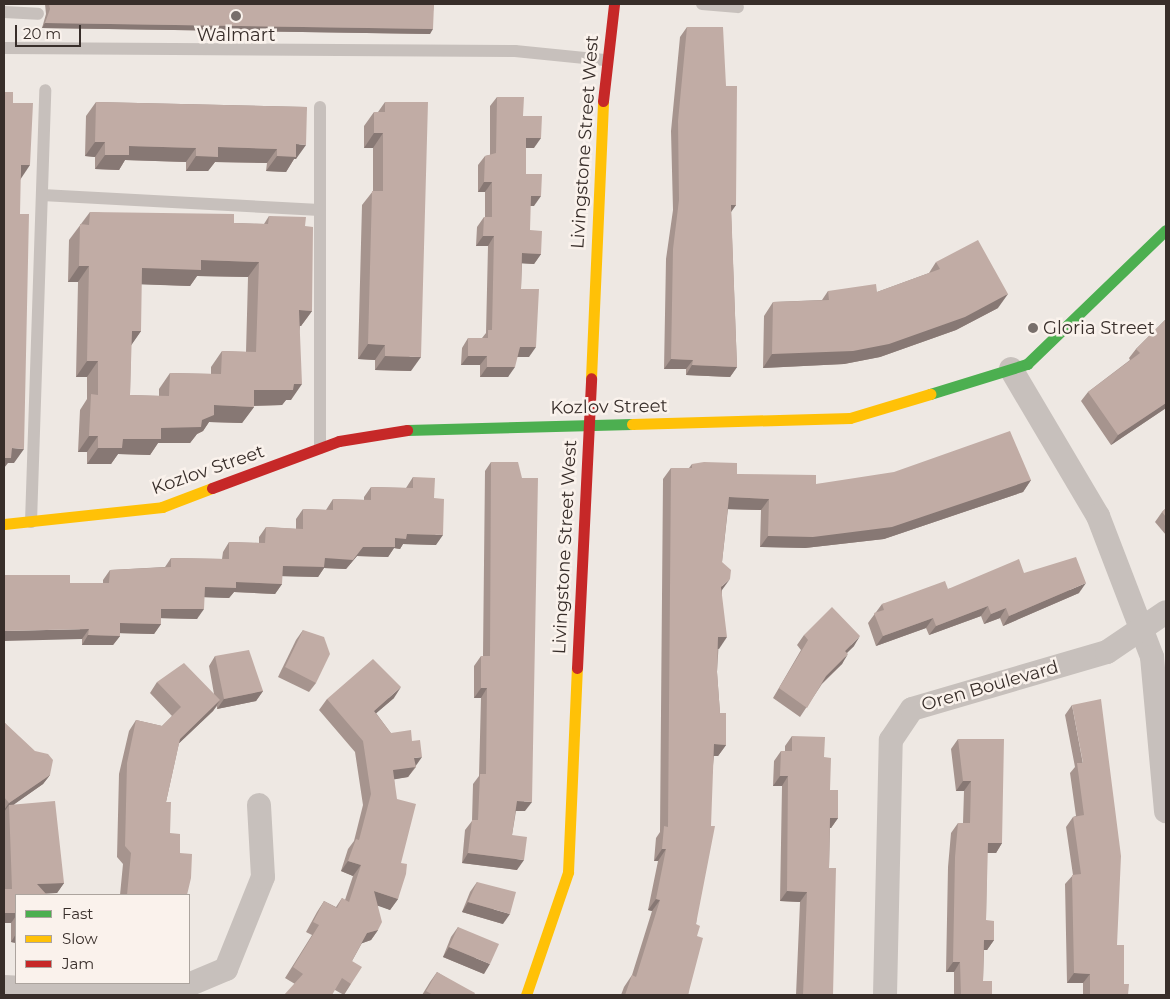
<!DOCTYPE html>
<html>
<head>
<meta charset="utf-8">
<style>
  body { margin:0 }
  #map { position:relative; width:1170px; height:999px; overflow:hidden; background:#eee8e3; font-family:Montserrat,sans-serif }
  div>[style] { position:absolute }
  .lane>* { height:12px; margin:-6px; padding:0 6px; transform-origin:6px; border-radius:6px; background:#c7c0bc }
  .street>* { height:24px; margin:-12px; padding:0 12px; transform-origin:12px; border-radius:12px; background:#c7c0bc }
  .fast>* { height:11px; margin:-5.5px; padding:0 5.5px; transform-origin:5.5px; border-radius:5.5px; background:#4caf50 }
  .slow>* { height:11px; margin:-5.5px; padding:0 5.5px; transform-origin:5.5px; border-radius:5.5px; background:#ffc107 }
  .jam>* { height:11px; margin:-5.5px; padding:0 5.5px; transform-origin:5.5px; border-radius:5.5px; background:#c62828 }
  .wall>* { inset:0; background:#a6948e }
  .shaded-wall>* { inset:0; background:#877874 }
  .building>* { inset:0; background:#c1aca5 }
  .dots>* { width:14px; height:14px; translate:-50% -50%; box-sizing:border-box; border:2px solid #faf2ec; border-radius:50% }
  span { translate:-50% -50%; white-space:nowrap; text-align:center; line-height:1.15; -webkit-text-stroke:5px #faf2ec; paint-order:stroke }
  .poi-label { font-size:18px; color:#382e2a }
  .left { translate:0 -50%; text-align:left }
  .street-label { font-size:18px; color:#382e2a }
  .frame { position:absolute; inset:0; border:5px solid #382e2a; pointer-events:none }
  .legend { position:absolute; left:15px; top:894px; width:175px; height:90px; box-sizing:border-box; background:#faf2ec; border:1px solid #aca49e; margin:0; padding:6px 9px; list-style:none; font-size:15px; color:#382e2a }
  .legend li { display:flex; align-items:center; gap:10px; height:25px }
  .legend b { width:25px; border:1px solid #aca49e }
  .scale { position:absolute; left:15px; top:25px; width:66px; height:22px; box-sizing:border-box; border:2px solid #382e2a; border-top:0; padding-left:6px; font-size:15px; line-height:18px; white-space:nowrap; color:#382e2a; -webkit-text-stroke:4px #faf2ec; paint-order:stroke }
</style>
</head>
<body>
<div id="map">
  <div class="lane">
    <div style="left:702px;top:4px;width:36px;rotate:5deg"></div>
    <div style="left:4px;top:12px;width:34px;rotate:3deg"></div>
    <div style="left:4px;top:48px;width:511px;rotate:0.34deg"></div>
    <div style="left:515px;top:51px;width:90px;rotate:5.7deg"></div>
    <div style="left:320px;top:107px;width:341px;rotate:90deg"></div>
    <div style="left:42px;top:195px;width:278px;rotate:3.1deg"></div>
    <div style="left:31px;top:522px;width:432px;rotate:-88.1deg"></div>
  </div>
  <div class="street">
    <div style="left:1011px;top:369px;width:171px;rotate:59.4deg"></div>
    <div style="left:1098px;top:516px;width:151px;rotate:69deg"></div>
    <div style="left:1152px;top:657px;width:155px;rotate:84.8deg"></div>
    <div style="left:4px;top:987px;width:133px;rotate:3deg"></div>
    <div style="left:137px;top:994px;width:44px;rotate:-7.8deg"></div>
    <div style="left:181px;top:988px;width:49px;rotate:-22.9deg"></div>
    <div style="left:226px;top:969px;width:99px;rotate:-68.1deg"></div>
    <div style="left:263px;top:877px;width:72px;rotate:-93.2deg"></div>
    <div style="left:885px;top:995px;width:255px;rotate:-88.7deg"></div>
    <div style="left:891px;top:740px;width:37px;rotate:-56deg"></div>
    <div style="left:912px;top:709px;width:203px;rotate:-16.3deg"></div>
    <div style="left:1107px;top:652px;width:71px;rotate:-34.1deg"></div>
  </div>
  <div class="fast">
    <div style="left:930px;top:394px;width:102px;rotate:-17.2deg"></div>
    <div style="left:1027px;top:364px;width:193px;rotate:-44deg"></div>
    <div style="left:407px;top:430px;width:225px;rotate:-1.5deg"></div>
  </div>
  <div class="slow">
    <div style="left:591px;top:378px;width:277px;rotate:-87.5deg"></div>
    <div style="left:632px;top:424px;width:218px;rotate:-1.6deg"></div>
    <div style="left:850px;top:418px;width:84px;rotate:-16.7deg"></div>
    <div style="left:4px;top:524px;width:159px;rotate:-6.1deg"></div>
    <div style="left:162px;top:507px;width:53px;rotate:-20.8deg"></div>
    <div style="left:526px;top:995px;width:130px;rotate:-71.1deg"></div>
    <div style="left:568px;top:872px;width:204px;rotate:-87.5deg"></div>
  </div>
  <div class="jam">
    <div style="left:603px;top:101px;width:98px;rotate:-83.5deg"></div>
    <div style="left:212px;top:488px;width:135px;rotate:-20.3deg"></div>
    <div style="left:339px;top:441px;width:69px;rotate:-9.2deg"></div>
    <div style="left:577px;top:668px;width:290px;rotate:-87.2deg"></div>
  </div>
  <div class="wall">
    <div style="clip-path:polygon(45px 4px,434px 4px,430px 34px,42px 28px,46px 14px)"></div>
    <div style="clip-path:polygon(687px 27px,726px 86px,736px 205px,731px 211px,737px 367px,730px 377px,686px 375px,686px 369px,664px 369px,666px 259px,673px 210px,671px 131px,680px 37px)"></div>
    <div style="clip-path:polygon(497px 97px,523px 116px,534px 148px,526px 148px,526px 174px,534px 206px,530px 206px,530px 230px,541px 254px,534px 264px,522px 263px,521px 289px,529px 357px,517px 357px,508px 377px,480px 377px,480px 365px,461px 365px,462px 348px,468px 338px,482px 338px,486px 333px,488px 246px,476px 246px,477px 227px,484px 217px,485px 217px,485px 192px,478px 192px,478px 165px,485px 156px,490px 155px,490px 106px)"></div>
    <div style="clip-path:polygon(96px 102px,307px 107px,296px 159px,294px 159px,286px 172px,266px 171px,267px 163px,215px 162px,208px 171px,186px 171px,186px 162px,125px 160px,119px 170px,95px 169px,95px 157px,85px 156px,86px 116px)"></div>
    <div style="clip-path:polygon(385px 102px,411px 371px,375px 370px,375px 360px,358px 359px,362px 205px,373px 191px,373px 148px,364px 148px,364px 126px,374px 112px,378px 112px)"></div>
    <div style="clip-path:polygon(evenodd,90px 212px,234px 223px,264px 224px,269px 216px,305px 226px,312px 311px,301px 326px,300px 326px,291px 400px,286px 400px,282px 405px,254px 406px,254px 407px,242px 423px,209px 422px,203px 431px,197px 434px,190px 443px,158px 443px,150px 455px,118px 454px,111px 464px,87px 464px,87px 452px,78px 452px,80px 410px,87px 399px,87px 377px,76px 377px,78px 282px,68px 282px,69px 240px,90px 212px,197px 276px,248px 277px,246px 352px,222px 351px,211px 367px,211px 374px,170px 373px,159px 389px,159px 396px,130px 395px,131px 345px,141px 331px,141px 284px,190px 286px,197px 276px)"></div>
    <div style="clip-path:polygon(936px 262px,998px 308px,956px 330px,880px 357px,844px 364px,763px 368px,764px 316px,773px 302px,822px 300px,828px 291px,877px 292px,929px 273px)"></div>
    <div style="clip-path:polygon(1166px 319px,1166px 408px,1111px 445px,1081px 401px,1088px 392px,1130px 360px,1129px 358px,1136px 349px)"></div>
    <div style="clip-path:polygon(491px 462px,525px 811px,516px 811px,512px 835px,517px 870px,462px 863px,465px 830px,472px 821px,473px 784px,479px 776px,481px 698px,474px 698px,474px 666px,481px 656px,483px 656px,485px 471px)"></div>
    <div style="clip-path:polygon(692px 464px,737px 474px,816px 484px,1031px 480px,1023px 492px,884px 539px,805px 548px,760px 547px,761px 510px,728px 509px,722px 562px,722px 591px,717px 672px,720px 713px,726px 745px,718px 756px,714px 756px,696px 924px,697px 936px,688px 995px,621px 995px,624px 987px,632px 975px,652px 911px,648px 910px,658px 861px,654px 861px,656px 838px,660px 832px,663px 479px,671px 468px,689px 468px)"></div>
    <div style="clip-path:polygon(413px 477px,434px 498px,436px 545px,403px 544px,400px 549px,394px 548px,388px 557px,357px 556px,346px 569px,324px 568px,318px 577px,282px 576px,282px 584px,275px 594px,234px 592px,229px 598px,204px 597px,197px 619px,161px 618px,161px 624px,154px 634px,120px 633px,120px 636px,113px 645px,82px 645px,82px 639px,70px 583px,103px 583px,103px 580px,110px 570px,165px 567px,171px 558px,222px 559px,223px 552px,229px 542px,259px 543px,259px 537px,266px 527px,296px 529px,296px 519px,303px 509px,326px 510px,333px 499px,364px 500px,364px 497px,371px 487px,406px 488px)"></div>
    <div style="clip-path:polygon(1166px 508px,1166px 535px,1155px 522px,1162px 512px)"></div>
    <div style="clip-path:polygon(1024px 573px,1079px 593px,1003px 626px,1000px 618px,984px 624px,981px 616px,929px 635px,926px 628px,876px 646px,868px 623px,882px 604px,948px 589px)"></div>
    <div style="clip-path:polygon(303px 630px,316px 683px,309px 692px,278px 677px,296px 640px)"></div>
    <div style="clip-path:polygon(804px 635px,854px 646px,847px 653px,842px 664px,822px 684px,800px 717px,773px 698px,801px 650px,797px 645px)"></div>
    <div style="clip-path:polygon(215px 656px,263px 691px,256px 701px,217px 709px,217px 706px,213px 711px,179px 743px,166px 802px,170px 833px,180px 853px,187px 895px,120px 895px,123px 864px,117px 857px,119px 774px,129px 731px,136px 720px,162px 726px,172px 716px,150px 693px,157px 682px,214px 694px,209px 666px)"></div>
    <div style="clip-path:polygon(394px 698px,376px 713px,416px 767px,408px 777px,394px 779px,401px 863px,398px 899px,390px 910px,378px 905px,378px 930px,371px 940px,362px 943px,352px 961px,351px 984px,344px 995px,335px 990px,295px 984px,285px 978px,312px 935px,306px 932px,317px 912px,324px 901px,336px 907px,342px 898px,345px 900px,353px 876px,341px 871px,348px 849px,354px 841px,363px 805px,355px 752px,319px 710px,327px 699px)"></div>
    <div style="clip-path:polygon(1072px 705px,1124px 984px,1128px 995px,1083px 995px,1083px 983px,1067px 983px,1065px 884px,1073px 875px,1066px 827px,1073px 817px,1076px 816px,1070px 773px,1075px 767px,1065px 715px)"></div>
    <div style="clip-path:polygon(4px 722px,50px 775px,43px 784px,14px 804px,64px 883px,57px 893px,16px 895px,16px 943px,11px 942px,11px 923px,5px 889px,4px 813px,5px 811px,4px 812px)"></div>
    <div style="clip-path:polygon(792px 736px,824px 757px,830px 790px,838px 818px,831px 828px,830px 828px,829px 868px,833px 995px,796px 995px,800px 902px,780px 901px,782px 786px,773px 786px,774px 761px,781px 751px,785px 751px,785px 746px)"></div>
    <div style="clip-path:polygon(958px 739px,1002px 843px,996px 853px,987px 853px,986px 920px,994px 940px,987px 950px,984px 950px,983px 981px,992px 995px,954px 995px,954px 972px,946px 972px,948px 867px,951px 833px,958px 823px,963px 823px,964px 791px,956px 791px,951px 749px)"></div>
    <div style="clip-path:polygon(477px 882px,503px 924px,462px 912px,470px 892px)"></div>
    <div style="clip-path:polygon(458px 927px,484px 974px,443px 957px,451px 937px)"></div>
    <div style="clip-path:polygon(437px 972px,474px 995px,422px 995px,430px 982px)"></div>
  </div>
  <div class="shaded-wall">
    <div style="clip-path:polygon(45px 23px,433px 29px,430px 34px,42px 28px)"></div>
    <div style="clip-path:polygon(374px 133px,383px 133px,373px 148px,364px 148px)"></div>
    <div style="clip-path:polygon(526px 138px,541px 138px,534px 148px,519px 148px)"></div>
    <div style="clip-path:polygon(95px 142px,105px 142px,95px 157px,85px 156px)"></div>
    <div style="clip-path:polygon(296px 144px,306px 145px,296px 159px,294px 159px,286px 172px,266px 171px,277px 156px)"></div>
    <div style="clip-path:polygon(129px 146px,196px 148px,186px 162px,125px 160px,119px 170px,95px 169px,105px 155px)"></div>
    <div style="clip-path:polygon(218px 147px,277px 149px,267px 163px,215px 162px,208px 171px,186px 171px,196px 156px)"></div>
    <div style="clip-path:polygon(21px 165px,30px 165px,20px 180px)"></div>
    <div style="clip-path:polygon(484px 182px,492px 182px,485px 192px,478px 192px)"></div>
    <div style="clip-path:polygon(531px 196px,541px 196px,534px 206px,524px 206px)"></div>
    <div style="clip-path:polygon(731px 205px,736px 205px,729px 215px)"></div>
    <div style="clip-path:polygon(483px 236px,494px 236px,488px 246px,476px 246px)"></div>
    <div style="clip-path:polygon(522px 253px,541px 254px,534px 264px,515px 263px)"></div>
    <div style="clip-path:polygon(201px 260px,259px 262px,248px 277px,197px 276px,190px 286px,131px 284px,142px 268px)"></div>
    <div style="clip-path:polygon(79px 266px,89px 266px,78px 282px,68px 282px)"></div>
    <div style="clip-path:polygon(1008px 294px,998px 308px,956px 330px,880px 357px,844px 364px,763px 368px,772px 354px)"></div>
    <div style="clip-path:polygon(299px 310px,312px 311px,301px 326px,288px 326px)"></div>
    <div style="clip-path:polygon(132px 331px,141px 331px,130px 347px)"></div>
    <div style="clip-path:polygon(368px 344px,385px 345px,375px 360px,358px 359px)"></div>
    <div style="clip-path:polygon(520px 347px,536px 347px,529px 357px,513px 357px)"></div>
    <div style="clip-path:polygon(385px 356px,421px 357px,411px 371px,375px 370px)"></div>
    <div style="clip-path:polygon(468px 356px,487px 356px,480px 365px,461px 365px)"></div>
    <div style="clip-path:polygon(671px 359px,693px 360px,686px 369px,664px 369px)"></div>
    <div style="clip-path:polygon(87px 361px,98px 361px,87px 377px,76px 377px)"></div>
    <div style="clip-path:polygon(692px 365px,737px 367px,730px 377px,686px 375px)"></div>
    <div style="clip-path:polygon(487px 367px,515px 367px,508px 377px,480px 377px)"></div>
    <div style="clip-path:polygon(294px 384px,302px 384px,291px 400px,286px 400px,282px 405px,243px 406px,254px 390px)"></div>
    <div style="clip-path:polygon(1166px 403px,1166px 408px,1111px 445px,1118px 435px)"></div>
    <div style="clip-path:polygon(214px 405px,254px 407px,242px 423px,209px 422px,203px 431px,197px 434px,190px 443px,158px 443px,150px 455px,118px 454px,111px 464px,87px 464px,98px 448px,123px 439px,161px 428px)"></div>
    <div style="clip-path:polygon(89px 436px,98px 436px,87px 452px,78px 452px)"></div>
    <div style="clip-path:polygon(12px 448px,24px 449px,14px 463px,8px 463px,4px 468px,4px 458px)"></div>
    <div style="clip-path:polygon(1031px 480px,1023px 492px,884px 539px,805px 548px,760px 547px,768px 536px)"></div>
    <div style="clip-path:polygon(729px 497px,769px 499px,761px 510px,721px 509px)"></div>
    <div style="clip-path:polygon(407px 534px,443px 535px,436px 545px,403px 544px,400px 549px,394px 548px,388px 557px,357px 556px,346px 569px,324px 568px,318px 577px,276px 576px,283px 566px,363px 547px,395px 538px)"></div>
    <div style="clip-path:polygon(730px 579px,722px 590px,713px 598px,721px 587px)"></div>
    <div style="clip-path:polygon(236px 582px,282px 584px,275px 594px,234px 592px,229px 598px,198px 597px,205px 587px)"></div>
    <div style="clip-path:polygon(1086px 583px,1079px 593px,1003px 626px,1009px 616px)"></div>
    <div style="clip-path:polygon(988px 606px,981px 616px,929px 635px,936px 626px)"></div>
    <div style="clip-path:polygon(1006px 608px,1000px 618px,984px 624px,991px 614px)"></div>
    <div style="clip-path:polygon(161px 609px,204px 609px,197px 619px,154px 618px)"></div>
    <div style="clip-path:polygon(933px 618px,926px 628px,876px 646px,883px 636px)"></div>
    <div style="clip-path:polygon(120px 623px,161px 624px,154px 634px,113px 633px)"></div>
    <div style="clip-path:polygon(89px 629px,82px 639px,4px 641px,4px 631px)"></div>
    <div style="clip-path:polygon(88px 635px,120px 636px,113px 645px,82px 645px)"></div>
    <div style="clip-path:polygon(860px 636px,854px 646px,838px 661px,845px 651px)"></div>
    <div style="clip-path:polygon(718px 637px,727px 637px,719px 649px,710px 648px)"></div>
    <div style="clip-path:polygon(848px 654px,842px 664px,819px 686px,826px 676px)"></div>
    <div style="clip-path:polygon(401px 687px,394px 698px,366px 722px,374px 711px)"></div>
    <div style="clip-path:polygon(481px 688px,487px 688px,481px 698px,474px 698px)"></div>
    <div style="clip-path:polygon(263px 691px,256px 701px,217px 709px,224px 699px)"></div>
    <div style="clip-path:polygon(220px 700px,213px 711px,172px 750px,180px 739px)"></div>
    <div style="clip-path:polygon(714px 744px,726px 745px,718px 756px,706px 756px)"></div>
    <div style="clip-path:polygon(422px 757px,408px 777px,385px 781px,393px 770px,414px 758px)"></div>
    <div style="clip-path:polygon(50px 775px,43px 784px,9px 808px,9px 805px,4px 812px,4px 810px,9px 803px)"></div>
    <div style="clip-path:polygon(780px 776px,788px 776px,782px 786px,773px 786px)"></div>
    <div style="clip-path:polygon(963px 781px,971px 781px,964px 791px,956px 791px)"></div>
    <div style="clip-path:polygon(517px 801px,532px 802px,525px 811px,510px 811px)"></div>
    <div style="clip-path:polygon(830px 818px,838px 818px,831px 828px,823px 828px)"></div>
    <div style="clip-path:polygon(988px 843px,1002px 843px,996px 853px,981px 853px)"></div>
    <div style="clip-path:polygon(662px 849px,666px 849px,658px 861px,654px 861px)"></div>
    <div style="clip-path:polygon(468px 853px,524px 860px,517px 870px,462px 863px)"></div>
    <div style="clip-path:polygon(348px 861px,361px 865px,353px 876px,341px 871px)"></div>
    <div style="clip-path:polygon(64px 883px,57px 893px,30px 894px,37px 884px)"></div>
    <div style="clip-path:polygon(374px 891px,398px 899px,390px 910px,367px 902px)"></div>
    <div style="clip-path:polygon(787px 891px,807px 892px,800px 902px,780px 901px)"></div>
    <div style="clip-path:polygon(656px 899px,660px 900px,652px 911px,648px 910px)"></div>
    <div style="clip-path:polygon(468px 902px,510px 914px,503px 924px,462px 912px)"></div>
    <div style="clip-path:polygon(4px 913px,16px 913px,16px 916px,11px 923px,4px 923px)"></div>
    <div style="clip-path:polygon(378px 930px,371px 940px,360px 944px,367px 933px)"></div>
    <div style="clip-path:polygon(16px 934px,16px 943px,11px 942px)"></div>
    <div style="clip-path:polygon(984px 940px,994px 940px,987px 950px,977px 950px)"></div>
    <div style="clip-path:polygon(449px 947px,490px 964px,484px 974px,443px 957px)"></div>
    <div style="clip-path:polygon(953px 962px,960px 962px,954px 972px,946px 972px)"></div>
    <div style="clip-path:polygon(1074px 973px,1090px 974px,1083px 983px,1067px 983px)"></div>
  </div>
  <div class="building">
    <div style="clip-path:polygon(49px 4px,434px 4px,433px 29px,45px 23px,50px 9px)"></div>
    <div style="clip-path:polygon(687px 27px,723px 27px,726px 86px,737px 86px,736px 205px,731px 205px,737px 367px,692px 365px,693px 360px,671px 359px,673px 249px,679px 200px,678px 121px)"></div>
    <div style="clip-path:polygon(4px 92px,13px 92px,13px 103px,33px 103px,30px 165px,21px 165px,20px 214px,29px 214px,24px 449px,12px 448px,11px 458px,4px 458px)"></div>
    <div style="clip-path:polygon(497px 97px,524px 97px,523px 116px,542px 116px,541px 138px,526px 138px,526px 174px,542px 174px,541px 196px,531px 196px,530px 230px,542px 231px,541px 254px,522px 253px,521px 289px,539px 289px,536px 347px,520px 347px,515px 367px,487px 367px,487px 356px,468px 356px,468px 338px,488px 338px,488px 330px,492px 330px,494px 236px,483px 236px,484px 217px,492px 217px,492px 182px,484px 182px,485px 156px,496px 153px)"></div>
    <div style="clip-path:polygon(96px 102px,307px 107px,306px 145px,296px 144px,296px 157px,277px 156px,277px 149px,218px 147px,218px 157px,196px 156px,196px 148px,129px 146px,129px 155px,105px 155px,105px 142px,95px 142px)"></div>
    <div style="clip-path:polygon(385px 102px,428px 102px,421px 357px,385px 356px,385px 345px,368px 344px,372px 191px,383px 191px,383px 133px,374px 133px,374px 112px,385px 112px)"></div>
    <div style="clip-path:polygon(evenodd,90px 212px,234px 214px,234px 223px,268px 224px,269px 216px,306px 217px,305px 226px,313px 227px,312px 311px,299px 310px,302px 384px,294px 384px,293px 390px,254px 390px,254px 407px,214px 405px,214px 415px,202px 420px,201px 427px,161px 428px,161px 439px,123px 439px,122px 448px,98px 448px,98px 436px,89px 436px,91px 394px,98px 395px,98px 361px,87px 361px,89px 266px,79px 266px,80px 224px,89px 225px,90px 212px,201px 260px,259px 262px,256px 352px,222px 351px,221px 374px,170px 373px,169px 396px,130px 395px,132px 331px,141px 331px,142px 268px,201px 270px,201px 260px)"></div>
    <div style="clip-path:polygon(978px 240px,1008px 294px,965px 317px,889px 344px,853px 351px,772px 354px,773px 302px,829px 300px,828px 291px,876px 284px,877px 292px,940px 269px,936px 262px)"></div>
    <div style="clip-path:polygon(1166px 319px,1166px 403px,1118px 435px,1088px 392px,1140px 353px,1136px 349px)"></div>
    <div style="clip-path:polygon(1010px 431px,1031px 480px,892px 527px,813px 537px,768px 536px,769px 499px,729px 497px,722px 562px,731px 570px,730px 579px,721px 587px,727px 637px,718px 637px,717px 672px,720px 713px,726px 713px,726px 745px,714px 744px,711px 826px,715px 826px,696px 924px,700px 926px,697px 936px,703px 938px,688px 995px,625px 995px,632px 975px,636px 977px,660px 900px,656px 899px,666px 849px,662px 849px,664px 826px,668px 827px,671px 468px,692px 468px,692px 464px,704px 462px,737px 463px,737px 474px,816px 475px,816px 484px,894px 472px)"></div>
    <div style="clip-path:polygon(491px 462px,518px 462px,522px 478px,538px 478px,532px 802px,517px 801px,512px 835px,527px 837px,524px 860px,468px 853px,472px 820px,478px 820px,480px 774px,486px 774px,487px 688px,481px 688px,481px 656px,490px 656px)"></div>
    <div style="clip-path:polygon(413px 477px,435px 478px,434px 498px,444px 499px,443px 535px,407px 534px,406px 539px,395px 538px,395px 547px,363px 547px,353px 560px,325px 558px,324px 567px,283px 566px,282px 584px,236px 582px,236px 588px,205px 587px,204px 609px,161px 609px,161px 624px,120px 623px,120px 636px,88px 635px,89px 629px,4px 631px,4px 575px,70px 575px,70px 583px,109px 583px,110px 570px,171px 567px,171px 558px,229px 559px,229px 542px,265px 543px,266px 527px,303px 529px,303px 509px,333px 510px,333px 499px,371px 500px,371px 487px,413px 488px)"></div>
    <div style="clip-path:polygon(1166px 508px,1166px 517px,1162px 512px)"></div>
    <div style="clip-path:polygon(1076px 557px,1086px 583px,1009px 616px,1006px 608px,991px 614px,988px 606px,936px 626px,933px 618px,883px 636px,874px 613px,884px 610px,882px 604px,945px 581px,948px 589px,1019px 559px,1024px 573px)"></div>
    <div style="clip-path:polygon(832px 607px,860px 636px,845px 651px,848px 654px,826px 676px,807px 708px,779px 688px,808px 640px,804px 635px)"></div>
    <div style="clip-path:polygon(303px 630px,324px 637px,330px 654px,316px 683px,285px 667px)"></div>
    <div style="clip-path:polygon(249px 650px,263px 691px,224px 699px,215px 656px)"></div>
    <div style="clip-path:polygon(373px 659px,401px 687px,374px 711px,391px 733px,411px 730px,412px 741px,420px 740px,422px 757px,414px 758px,416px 767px,393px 770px,397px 799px,416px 804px,401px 863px,407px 864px,406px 874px,398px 899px,374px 891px,382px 922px,378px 930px,367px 933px,352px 961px,362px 967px,351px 984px,342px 978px,332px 995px,284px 995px,303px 974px,293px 967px,319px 925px,313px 922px,324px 901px,337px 908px,342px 898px,349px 902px,361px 865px,348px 861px,356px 839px,359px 840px,371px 794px,363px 741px,327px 699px)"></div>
    <div style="clip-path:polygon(184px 663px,220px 700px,180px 739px,166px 802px,171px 802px,170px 833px,180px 834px,180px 853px,192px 854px,191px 878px,187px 895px,127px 895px,131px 853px,125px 846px,127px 763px,136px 720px,162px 726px,181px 707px,157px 682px)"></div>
    <div style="clip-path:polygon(1101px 699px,1121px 856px,1117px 945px,1124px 945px,1124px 984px,1129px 984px,1128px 995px,1090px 995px,1090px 974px,1074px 973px,1072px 875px,1081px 874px,1073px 817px,1084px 815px,1077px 763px,1083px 763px,1072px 705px)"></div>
    <div style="clip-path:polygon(4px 722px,35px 751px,48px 754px,53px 760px,50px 775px,9px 803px,4px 797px)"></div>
    <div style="clip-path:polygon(792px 736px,825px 737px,824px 757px,831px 758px,830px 790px,838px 790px,838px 818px,830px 818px,829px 868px,836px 868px,833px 995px,803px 995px,807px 892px,787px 891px,788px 776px,780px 776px,781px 751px,792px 751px)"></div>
    <div style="clip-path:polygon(958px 739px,1004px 739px,1002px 843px,988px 843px,986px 920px,994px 921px,994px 940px,984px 940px,983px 981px,992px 981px,992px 995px,961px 995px,960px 962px,953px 962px,955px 857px,958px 823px,970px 823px,971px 781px,963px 781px)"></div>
    <div style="clip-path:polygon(55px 801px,64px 883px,37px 884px,47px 895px,16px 895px,16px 913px,4px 913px,4px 889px,12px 889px,9px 805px)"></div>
    <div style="clip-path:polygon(477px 882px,516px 892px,510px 914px,468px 902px)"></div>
    <div style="clip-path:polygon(458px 927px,499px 944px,490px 964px,449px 947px)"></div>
    <div style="clip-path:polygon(437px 972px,475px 993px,474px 995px,433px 995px,426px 991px)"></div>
  </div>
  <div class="dots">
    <div style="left:236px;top:16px;background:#786f6b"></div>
    <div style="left:1033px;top:328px;background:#786f6b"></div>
  </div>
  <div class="poi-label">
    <span style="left:236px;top:35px">Walmart</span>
    <span class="left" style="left:1043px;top:328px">Gloria Street</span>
  </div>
  <div class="street-label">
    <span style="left:585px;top:142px;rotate:-86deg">Livingstone Street West</span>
    <span style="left:609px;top:407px;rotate:-1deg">Kozlov Street</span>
    <span style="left:208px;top:470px;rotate:-19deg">Kozlov Street</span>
    <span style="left:565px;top:547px;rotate:-87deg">Livingstone Street West</span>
    <span style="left:990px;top:686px;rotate:-16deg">Oren Boulevard</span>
  </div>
  <div class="frame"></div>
  <ul class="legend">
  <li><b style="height:6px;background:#4caf50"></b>Fast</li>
  <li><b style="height:6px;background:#ffc107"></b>Slow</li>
  <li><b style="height:6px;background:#c62828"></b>Jam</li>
  </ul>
  <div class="scale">20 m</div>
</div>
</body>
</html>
